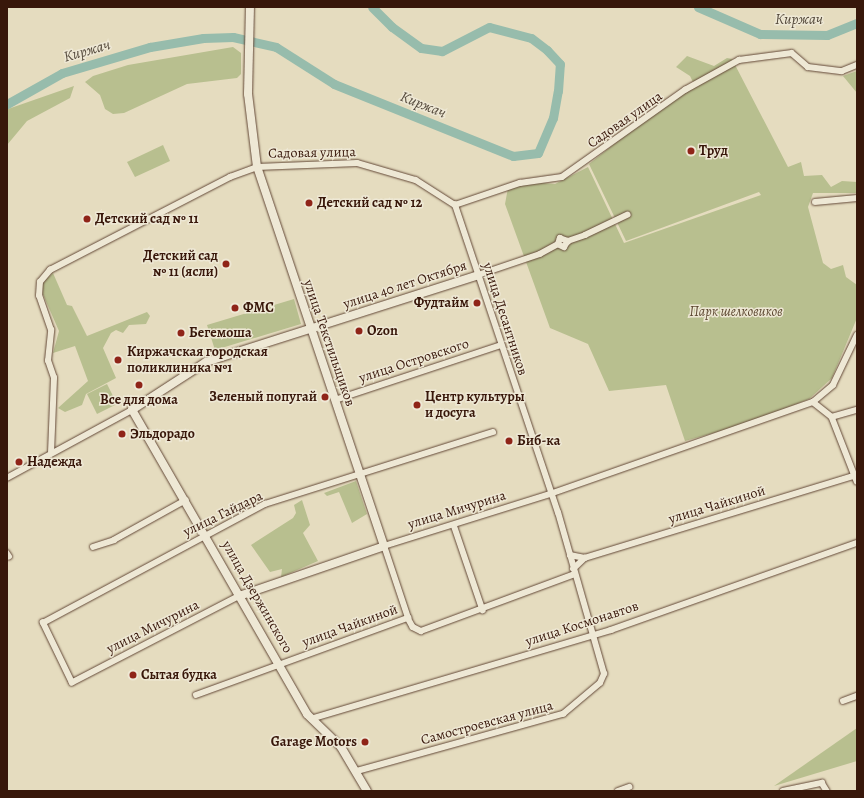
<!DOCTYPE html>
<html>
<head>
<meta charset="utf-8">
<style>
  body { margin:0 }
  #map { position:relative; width:864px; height:798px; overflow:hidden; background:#e5dcbf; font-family:Alegreya,serif }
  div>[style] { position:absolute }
  .green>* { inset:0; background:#b8bf8f }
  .river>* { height:9px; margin:-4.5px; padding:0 4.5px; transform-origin:4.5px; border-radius:4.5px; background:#97bcac }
  .roads { filter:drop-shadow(0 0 1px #634837) drop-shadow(0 0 1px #634837) }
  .street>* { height:5.5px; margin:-2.75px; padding:0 2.75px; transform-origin:2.75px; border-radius:2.75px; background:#eee8d5 }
  .secondary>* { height:8px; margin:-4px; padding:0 4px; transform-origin:4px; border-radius:4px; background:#eee8d5 }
  .dots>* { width:11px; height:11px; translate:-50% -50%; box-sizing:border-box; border:2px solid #eee8d5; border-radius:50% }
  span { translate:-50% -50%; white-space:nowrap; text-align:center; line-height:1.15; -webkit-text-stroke:3px #eee8d5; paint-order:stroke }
  .street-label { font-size:14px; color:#38170a }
  .poi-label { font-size:14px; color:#38170a; font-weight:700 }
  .left { translate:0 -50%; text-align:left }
  .right { translate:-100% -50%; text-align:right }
  .park-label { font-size:14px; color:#5e4932; font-style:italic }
  .water-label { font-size:15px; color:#54493b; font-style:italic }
  .frame { position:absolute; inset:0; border:8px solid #38170a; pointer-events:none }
</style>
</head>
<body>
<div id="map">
  <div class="green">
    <div style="clip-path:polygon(233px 47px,241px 53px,241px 74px,237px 78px,187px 84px,124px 113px,113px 114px,105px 109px,100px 95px,85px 82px,93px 76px,128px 65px)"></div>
    <div style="clip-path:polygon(687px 56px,714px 66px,727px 58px,732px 59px,788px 167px,801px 162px,804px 176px,822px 175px,831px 187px,842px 181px,857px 182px,857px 193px,813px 193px,808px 207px,823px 263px,831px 269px,843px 265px,846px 277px,857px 285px,857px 318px,832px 378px,809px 399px,746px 424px,685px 441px,666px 385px,609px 391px,588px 344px,550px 328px,505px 204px,508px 188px,531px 182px,555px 184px,588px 167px,624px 243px,761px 195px,759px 192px,626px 241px,589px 164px,647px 118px,695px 86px,690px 76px,676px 67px)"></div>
    <div style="clip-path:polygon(857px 71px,857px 93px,843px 76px)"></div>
    <div style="clip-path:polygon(74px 86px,70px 98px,27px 121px,7px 145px,8px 109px)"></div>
    <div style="clip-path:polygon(163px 145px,170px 161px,135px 177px,127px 162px)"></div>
    <div style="clip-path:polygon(53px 273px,67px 305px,72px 306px,87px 336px,147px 312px,150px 316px,146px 324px,129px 325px,123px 333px,116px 330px,111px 333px,103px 348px,116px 378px,86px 394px,82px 405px,65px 412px,58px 408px,88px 381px,75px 346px,53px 353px,59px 331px,41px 290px,43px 282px)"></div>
    <div style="clip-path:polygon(294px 299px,301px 324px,215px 350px,207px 325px)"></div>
    <div style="clip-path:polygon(107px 384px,117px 404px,97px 414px,87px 394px)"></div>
    <div style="clip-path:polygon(356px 481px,367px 514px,352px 523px,339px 492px,327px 496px,324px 493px)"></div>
    <div style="clip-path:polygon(302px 500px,310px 525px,303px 533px,318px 561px,281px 577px,282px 569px,270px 572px,251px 545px,293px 518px,296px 513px,294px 505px)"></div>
    <div style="clip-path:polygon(857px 728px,857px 761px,774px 786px)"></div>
  </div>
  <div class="river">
    <div style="left:698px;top:7px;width:68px;rotate:23.5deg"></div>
    <div style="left:760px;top:34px;width:67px;rotate:0.9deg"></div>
    <div style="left:827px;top:35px;width:32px;rotate:-22deg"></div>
    <div style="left:7px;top:104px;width:63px;rotate:-29.4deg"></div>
    <div style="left:62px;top:73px;width:92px;rotate:-16.5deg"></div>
    <div style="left:150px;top:47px;width:54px;rotate:-9.6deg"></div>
    <div style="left:203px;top:38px;width:30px;rotate:-2deg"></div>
    <div style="left:233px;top:37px;width:44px;rotate:13.1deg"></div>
    <div style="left:276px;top:47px;width:69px;rotate:32.5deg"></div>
    <div style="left:334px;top:84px;width:193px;rotate:21.9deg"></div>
    <div style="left:513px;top:156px;width:25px;rotate:-7deg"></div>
    <div style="left:538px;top:153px;width:38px;rotate:-67deg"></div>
    <div style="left:553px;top:118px;width:27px;rotate:-80deg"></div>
    <div style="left:558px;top:91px;width:27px;rotate:-86deg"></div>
    <div style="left:560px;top:64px;width:19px;rotate:-133deg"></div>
    <div style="left:547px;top:50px;width:20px;rotate:-143deg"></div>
    <div style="left:531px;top:38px;width:43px;rotate:-165.3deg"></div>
    <div style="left:489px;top:27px;width:53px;rotate:152.9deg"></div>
    <div style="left:442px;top:51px;width:21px;rotate:-172deg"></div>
    <div style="left:421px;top:48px;width:36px;rotate:-144deg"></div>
    <div style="left:392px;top:27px;width:28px;rotate:-135deg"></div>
  </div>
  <div class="roads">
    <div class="street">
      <div style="left:815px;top:202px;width:42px;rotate:-5.4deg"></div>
      <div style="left:558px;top:244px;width:7px;rotate:27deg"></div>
      <div style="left:564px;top:247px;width:7px;rotate:-56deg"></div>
      <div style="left:478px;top:275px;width:65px;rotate:-18.7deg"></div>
      <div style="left:540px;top:254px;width:21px;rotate:-29deg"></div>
      <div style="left:558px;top:244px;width:6px;rotate:-72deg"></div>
      <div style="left:560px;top:238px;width:9px;rotate:21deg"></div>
      <div style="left:568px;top:241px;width:18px;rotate:-19deg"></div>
      <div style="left:585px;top:235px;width:47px;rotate:-25.5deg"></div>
      <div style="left:335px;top:400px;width:175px;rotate:-18.3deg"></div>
      <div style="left:813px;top:402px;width:24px;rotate:38deg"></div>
      <div style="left:832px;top:417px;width:26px;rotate:-16deg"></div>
      <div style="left:832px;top:417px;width:69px;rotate:68.7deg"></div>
      <div style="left:51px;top:453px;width:75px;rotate:-87.7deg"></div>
      <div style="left:54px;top:378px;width:18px;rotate:-109deg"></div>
      <div style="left:48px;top:361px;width:31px;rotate:-84deg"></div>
      <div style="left:51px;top:330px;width:36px;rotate:-109deg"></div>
      <div style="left:39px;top:296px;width:14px;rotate:-86deg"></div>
      <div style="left:40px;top:282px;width:16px;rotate:-50deg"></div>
      <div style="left:50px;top:270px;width:203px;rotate:-27.3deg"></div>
      <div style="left:230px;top:177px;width:29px;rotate:-20deg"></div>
      <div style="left:257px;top:167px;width:100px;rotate:-2.3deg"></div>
      <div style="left:357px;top:163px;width:61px;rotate:16.1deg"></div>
      <div style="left:416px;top:180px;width:46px;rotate:32.7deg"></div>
      <div style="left:455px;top:205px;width:69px;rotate:-18.7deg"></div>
      <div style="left:520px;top:183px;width:42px;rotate:-8.1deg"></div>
      <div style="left:562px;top:177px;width:151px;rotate:-35.3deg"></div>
      <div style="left:685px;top:90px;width:62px;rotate:-29.1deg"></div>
      <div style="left:739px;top:60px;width:53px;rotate:-7.5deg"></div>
      <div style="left:792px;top:53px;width:21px;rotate:41deg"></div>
      <div style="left:808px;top:67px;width:34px;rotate:7deg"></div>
      <div style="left:842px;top:71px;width:16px;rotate:-22deg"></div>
      <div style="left:7px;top:478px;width:142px;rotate:-28.5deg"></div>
      <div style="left:454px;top:525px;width:90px;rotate:71.2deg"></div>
      <div style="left:93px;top:547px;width:22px;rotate:-18deg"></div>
      <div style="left:114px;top:540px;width:82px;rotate:-29.1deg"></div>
      <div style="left:7px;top:553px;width:4px;rotate:56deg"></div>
      <div style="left:570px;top:555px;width:15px;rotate:11deg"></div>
      <div style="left:585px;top:558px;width:284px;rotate:-17deg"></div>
      <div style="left:573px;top:569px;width:16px;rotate:-43deg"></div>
      <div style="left:242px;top:595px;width:191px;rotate:152.6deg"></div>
      <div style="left:72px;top:683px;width:67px;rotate:-115.8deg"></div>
      <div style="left:43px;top:623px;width:252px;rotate:-28.2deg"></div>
      <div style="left:265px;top:504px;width:239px;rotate:-17.5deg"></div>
      <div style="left:408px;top:618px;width:76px;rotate:-108.4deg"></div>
      <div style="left:384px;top:546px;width:174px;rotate:-17.4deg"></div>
      <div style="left:550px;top:494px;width:279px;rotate:-19.3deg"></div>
      <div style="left:813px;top:402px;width:26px;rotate:-40deg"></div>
      <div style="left:833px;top:385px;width:55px;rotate:-64.4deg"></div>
      <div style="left:196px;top:695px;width:226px;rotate:-20deg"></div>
      <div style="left:408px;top:618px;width:10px;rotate:61deg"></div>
      <div style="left:413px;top:627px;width:9px;rotate:27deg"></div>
      <div style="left:421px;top:631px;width:164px;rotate:-20.3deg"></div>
      <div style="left:843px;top:701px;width:15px;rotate:-20deg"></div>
      <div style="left:311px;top:719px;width:313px;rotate:-16.5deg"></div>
      <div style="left:611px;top:630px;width:261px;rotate:-19.5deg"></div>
      <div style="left:357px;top:771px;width:214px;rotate:-15.5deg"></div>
      <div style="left:563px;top:714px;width:48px;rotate:-40deg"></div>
      <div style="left:600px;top:683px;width:10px;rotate:-66deg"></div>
      <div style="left:604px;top:674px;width:167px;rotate:-105.9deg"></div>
      <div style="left:558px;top:513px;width:325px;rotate:-108.5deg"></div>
      <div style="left:618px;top:791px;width:12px;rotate:-20deg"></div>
      <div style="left:783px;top:791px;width:40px;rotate:-12deg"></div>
      <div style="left:822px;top:783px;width:9px;rotate:58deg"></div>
    </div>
    <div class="secondary">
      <div style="left:242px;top:595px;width:150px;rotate:-19deg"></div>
      <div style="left:384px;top:546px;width:400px;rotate:-108.5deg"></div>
      <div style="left:257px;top:167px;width:74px;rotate:-97deg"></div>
      <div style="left:248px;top:94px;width:87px;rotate:-88.7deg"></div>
      <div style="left:367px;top:791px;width:51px;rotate:-120.6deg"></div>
      <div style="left:341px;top:747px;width:47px;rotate:-135.9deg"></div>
      <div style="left:307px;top:714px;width:351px;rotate:-119.9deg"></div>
      <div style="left:132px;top:410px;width:88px;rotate:-33deg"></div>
      <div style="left:206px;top:362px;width:286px;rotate:-17.7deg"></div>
    </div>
  </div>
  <div class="dots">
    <div style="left:691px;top:151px;background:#8f2418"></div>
    <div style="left:309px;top:203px;background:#8f2418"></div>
    <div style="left:87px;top:219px;background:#8f2418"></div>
    <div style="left:226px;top:264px;background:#8f2418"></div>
    <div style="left:477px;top:303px;background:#8f2418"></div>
    <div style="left:235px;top:308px;background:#8f2418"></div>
    <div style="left:359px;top:331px;background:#8f2418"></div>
    <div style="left:181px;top:333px;background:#8f2418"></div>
    <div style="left:118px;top:360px;background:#8f2418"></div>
    <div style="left:139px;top:385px;background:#8f2418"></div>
    <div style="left:325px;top:397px;background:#8f2418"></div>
    <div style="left:417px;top:405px;background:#8f2418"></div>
    <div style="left:122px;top:434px;background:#8f2418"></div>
    <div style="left:509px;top:441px;background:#8f2418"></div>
    <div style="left:19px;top:462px;background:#8f2418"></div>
    <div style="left:133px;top:675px;background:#8f2418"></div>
    <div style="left:365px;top:742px;background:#8f2418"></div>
  </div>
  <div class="street-label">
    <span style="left:625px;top:120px;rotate:-35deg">Садовая улица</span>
    <span style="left:312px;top:153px;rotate:-1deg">Садовая улица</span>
    <span style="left:405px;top:285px;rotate:-18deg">улица 40 лет Октября</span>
    <span style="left:505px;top:319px;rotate:72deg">улица Десантников</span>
    <span style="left:329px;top:343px;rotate:71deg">улица Текстильщиков</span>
    <span style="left:414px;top:361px;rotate:-18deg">улица Островского</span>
    <span style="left:717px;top:505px;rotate:-17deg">улица Чайкиной</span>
    <span style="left:457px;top:510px;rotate:-17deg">улица Мичурина</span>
    <span style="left:223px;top:514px;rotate:-26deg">улица Гайдара</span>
    <span style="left:257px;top:597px;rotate:60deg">улица Дзержинского</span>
    <span style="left:582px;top:624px;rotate:-18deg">улица Космонавтов</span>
    <span style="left:350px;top:626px;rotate:-20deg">улица Чайкиной</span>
    <span style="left:153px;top:627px;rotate:-27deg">улица Мичурина</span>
    <span style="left:487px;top:723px;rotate:-15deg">Самостроевская улица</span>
  </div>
  <div class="poi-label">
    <span class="left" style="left:699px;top:151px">Труд</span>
    <span class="left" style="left:317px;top:203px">Детский сад № 12</span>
    <span class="left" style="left:95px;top:219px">Детский сад № 11</span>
    <span class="right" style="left:218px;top:264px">Детский сад<br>№ 11 (ясли)</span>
    <span class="right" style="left:469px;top:303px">Фудтайм</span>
    <span class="left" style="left:243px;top:308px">ФМС</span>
    <span class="left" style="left:367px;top:331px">Ozon</span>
    <span class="left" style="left:189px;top:333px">Бегемоша</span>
    <span class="left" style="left:127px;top:360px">Киржачская городская<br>поликлиника №1</span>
    <span class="right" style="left:317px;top:397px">Зеленый попугай</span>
    <span class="left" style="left:425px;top:405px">Центр культуры<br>и досуга</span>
    <span style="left:139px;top:400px">Все для дома</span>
    <span class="left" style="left:130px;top:434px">Эльдорадо</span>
    <span class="left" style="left:517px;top:441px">Биб-ка</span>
    <span class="left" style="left:27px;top:462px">Надежда</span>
    <span class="left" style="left:141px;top:675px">Сытая будка</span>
    <span class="right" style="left:357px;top:742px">Garage Motors</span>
  </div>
  <div class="park-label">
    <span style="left:736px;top:312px">Парк шелковиков</span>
  </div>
  <div class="water-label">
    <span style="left:799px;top:20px">Киржач</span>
    <span style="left:87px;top:51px;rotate:-16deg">Киржач</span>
    <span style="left:423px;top:105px;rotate:22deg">Киржач</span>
  </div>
  <div class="frame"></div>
</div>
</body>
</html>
